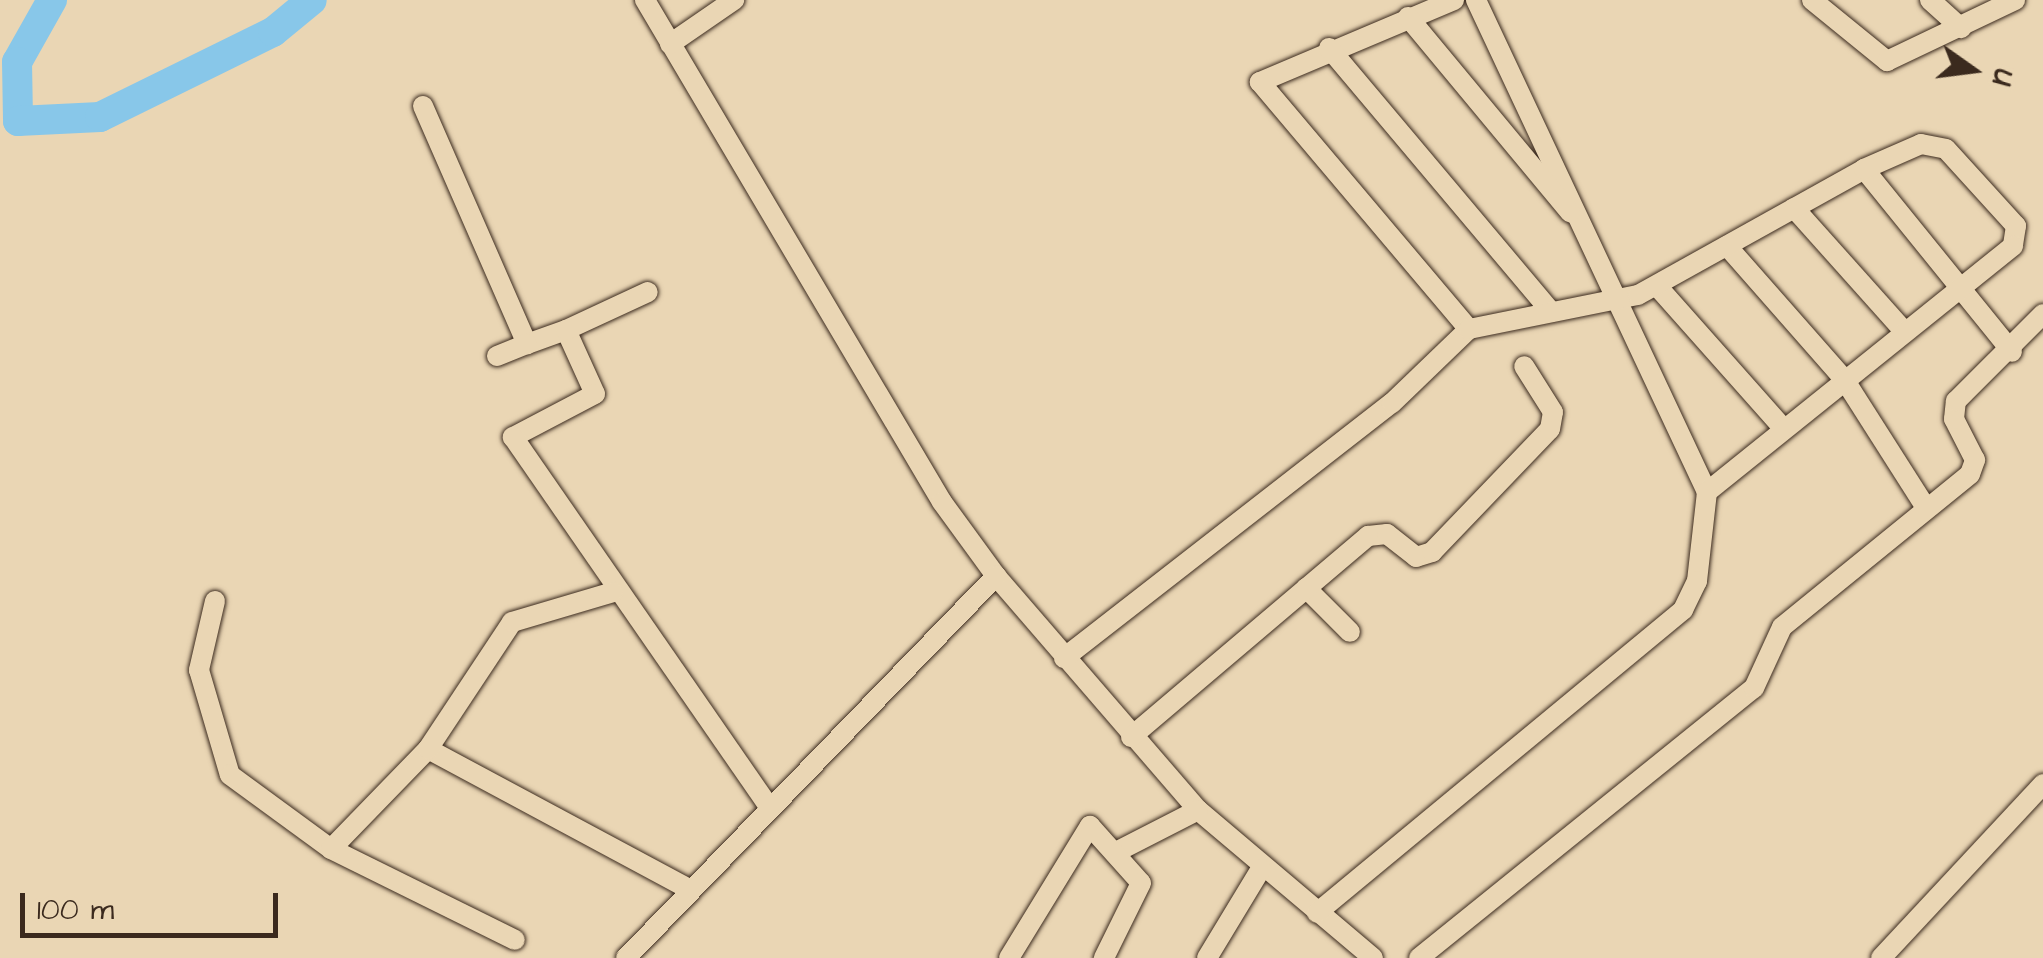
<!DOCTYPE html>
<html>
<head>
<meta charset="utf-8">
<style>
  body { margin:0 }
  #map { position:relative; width:2043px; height:958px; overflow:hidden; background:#ead6b4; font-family:"Architects Daughter",sans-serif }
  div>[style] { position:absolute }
  .river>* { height:30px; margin:-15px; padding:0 15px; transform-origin:15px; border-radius:15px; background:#88c7e9 }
  .roads { filter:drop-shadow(0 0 2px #3b2a1e) drop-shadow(0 0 2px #3b2a1e) }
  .minor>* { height:20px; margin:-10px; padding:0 10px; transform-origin:10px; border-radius:10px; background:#ead6b4 }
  span { translate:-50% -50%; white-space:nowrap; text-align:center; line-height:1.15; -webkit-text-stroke:9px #ead6b4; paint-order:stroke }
  .north { position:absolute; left:1923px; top:20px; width:100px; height:100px; -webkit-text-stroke:8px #ead6b4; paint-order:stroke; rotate:104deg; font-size:28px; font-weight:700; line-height:40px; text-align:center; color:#3b2a1e }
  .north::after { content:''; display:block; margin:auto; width:35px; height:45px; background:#3b2a1e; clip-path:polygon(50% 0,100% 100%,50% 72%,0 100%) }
  .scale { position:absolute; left:20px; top:893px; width:258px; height:45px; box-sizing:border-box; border:5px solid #3b2a1e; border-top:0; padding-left:12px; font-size:30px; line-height:35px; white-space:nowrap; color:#3b2a1e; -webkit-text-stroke:8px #ead6b4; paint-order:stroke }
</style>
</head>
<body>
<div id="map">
  <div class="river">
    <div style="left:52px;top:0;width:71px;rotate:119.4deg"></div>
    <div style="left:17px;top:62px;width:59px;rotate:89deg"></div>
    <div style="left:18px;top:121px;width:82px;rotate:-2.8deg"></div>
    <div style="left:100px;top:117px;width:193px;rotate:-26.2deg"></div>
    <div style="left:273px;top:32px;width:50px;rotate:-39.4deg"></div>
  </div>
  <div class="roads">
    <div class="minor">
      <div style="left:645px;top:0;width:583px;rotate:59.39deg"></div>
      <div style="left:942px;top:502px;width:92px;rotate:53.9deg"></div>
      <div style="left:996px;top:576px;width:309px;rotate:49.2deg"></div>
      <div style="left:1198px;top:810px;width:229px;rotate:40.2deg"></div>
      <div style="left:1454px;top:0;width:211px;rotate:157.1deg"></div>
      <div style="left:1260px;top:82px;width:324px;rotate:49.8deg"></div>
      <div style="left:1476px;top:0;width:544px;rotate:64.85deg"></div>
      <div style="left:1812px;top:0;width:97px;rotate:39.1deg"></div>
      <div style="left:1887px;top:61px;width:142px;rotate:-25.5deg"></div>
      <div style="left:1930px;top:0;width:42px;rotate:42.1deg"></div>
      <div style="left:1408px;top:17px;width:254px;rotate:50.3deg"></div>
      <div style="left:670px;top:44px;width:78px;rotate:-34.5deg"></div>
      <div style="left:1329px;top:48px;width:345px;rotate:49.9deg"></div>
      <div style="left:423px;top:106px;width:260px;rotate:66.4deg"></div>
      <div style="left:527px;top:344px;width:41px;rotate:-19.7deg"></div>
      <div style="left:566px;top:330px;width:70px;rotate:65.6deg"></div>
      <div style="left:595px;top:394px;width:93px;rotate:152.3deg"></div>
      <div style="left:513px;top:437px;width:446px;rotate:55.3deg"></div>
      <div style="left:1864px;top:169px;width:235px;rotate:51deg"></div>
      <div style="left:1794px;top:208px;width:165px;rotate:48.2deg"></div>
      <div style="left:1727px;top:246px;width:177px;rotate:48.7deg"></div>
      <div style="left:1844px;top:379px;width:151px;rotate:57.5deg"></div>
      <div style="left:1657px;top:286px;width:191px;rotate:48.4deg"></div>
      <div style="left:566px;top:330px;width:90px;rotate:-24.9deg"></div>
      <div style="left:497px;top:356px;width:32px;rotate:-22deg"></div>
      <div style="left:1306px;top:588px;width:62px;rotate:45deg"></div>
      <div style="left:215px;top:601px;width:71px;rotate:103.1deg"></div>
      <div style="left:199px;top:670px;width:109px;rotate:73.6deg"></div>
      <div style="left:230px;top:775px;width:125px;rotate:36.2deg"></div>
      <div style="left:331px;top:849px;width:205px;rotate:26.3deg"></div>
      <div style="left:1064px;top:658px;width:415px;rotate:-37.9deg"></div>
      <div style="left:1392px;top:403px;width:107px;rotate:-43.9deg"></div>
      <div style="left:1469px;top:329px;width:172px;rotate:-11.4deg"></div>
      <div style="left:1638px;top:295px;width:259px;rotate:-29.1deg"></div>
      <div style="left:1864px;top:169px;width:62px;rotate:-23.7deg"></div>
      <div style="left:1921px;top:144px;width:25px;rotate:11deg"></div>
      <div style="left:1946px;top:149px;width:104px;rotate:47.7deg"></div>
      <div style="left:2016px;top:226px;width:20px;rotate:99deg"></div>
      <div style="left:2013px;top:246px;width:393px;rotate:141.2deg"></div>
      <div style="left:1707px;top:492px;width:90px;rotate:96.4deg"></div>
      <div style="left:1697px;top:581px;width:32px;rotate:116deg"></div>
      <div style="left:1683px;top:610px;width:475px;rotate:140.4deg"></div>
      <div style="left:1131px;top:737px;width:311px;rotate:-40.3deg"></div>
      <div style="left:1368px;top:536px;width:19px;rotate:-6deg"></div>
      <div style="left:1387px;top:534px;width:37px;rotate:38deg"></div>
      <div style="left:1416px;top:557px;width:17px;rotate:-17deg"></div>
      <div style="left:1432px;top:552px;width:170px;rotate:-46.2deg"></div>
      <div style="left:1550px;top:429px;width:17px;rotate:-80deg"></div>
      <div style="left:1553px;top:412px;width:54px;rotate:-122.2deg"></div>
      <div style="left:428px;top:749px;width:298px;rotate:28.2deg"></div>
      <div style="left:331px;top:849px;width:139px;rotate:-45.9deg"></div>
      <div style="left:428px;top:749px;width:152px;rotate:-56.5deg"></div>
      <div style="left:512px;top:622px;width:105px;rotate:-16.5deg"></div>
      <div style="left:1118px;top:851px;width:90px;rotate:-27.1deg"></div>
      <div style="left:626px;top:958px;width:532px;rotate:-45.91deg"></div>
      <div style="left:1009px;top:958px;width:155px;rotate:-58.5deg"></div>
      <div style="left:1090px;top:826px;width:76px;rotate:48.2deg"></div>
      <div style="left:1141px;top:883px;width:84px;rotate:116.3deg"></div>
      <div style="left:1207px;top:958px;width:104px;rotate:-58.8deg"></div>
      <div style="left:1419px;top:958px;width:430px;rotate:-38.9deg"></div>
      <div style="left:1754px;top:688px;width:67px;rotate:-65.3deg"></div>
      <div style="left:1782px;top:627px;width:242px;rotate:-39.1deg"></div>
      <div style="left:1970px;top:474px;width:15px;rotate:-70deg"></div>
      <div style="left:1975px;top:460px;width:46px;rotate:-117.1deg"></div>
      <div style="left:1954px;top:419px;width:18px;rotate:-84deg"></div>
      <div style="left:1956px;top:401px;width:123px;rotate:-45deg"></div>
      <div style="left:1881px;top:958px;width:238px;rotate:-47deg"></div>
    </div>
  </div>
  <div class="north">U</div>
  <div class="scale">100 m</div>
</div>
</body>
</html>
